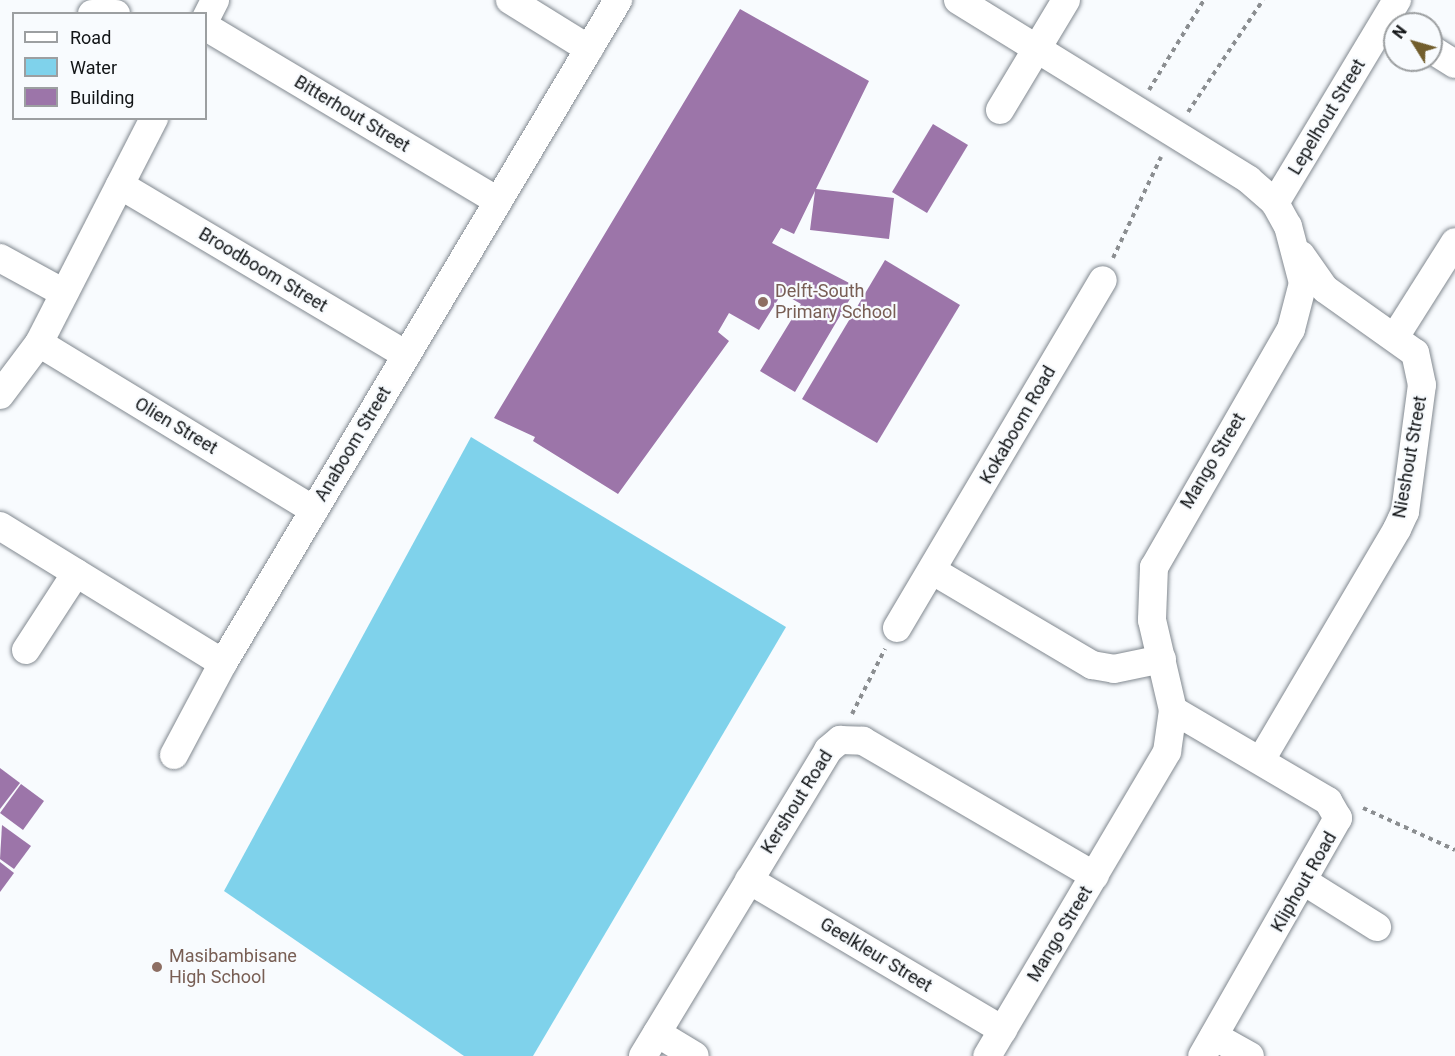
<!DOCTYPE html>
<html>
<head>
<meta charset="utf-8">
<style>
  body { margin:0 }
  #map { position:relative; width:1455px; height:1056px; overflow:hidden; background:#f8fbfe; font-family:Roboto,sans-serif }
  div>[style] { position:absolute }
  .water>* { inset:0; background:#7fd2eb }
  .building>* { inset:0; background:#9c75a9 }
  .path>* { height:4px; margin-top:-2px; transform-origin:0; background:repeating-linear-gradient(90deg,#8b8e91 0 4.5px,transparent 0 9px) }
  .roads { filter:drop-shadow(0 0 2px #828990) drop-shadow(0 0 2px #828990) }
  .minor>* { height:28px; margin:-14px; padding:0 14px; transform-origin:14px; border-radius:14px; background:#fff }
  .dots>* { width:16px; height:16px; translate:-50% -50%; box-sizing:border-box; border:3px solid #f8fbfe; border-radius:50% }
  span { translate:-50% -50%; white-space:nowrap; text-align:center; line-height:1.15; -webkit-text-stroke:4.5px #f8fbfe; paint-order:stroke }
  .street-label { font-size:18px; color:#111416 }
  .education-label { font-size:18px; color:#785e54 }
  .left { translate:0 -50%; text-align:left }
  .legend { position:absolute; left:12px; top:12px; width:195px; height:108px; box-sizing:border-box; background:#f8fbfe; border:2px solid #9c9fa1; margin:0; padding:8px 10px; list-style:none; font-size:18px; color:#111416 }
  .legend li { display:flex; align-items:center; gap:12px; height:30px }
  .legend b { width:30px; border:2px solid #9c9fa1 }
  .north { position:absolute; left:1383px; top:12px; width:60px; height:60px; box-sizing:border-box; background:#f8fbfe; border:2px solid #9c9fa1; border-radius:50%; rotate:307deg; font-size:16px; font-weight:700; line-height:24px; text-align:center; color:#111416 }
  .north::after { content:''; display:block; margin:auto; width:21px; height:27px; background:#725e2d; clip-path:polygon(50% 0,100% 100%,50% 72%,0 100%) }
</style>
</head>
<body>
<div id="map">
  <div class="water">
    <div style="clip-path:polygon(471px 437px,786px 627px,533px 1056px,464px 1056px,224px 891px)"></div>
  </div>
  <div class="building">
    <div style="clip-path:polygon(740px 9px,869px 81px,816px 189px,894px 198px,889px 239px,810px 230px,815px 191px,794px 234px,781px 228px,772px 243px,857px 287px,795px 392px,760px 371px,801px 304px,782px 293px,759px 330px,729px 313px,718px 332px,729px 341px,618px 494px,533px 441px,535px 437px,494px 418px)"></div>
    <div style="clip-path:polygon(933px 124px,968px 145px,927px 213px,892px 192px)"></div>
    <div style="clip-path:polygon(885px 260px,960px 305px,877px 443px,802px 399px)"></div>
    <div style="clip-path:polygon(0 768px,20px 783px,0 809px)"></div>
    <div style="clip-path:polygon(21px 784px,44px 801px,23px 830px,0 813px)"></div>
    <div style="clip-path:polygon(2px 825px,31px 846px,14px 869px,0 859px)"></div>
    <div style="clip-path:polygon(0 862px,14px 873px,0 892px)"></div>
  </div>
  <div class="path">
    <div style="left:1149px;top:90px;width:105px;rotate:-58.6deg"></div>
    <div style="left:1188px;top:112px;width:135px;rotate:-56.2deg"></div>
    <div style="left:1113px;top:258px;width:112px;rotate:-64.6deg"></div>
    <div style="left:852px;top:714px;width:73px;rotate:-63.1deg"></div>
    <div style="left:1363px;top:808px;width:101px;rotate:24.5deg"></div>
  </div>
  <div class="roads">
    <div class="minor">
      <div style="left:510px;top:0;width:93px;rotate:31.8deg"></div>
      <div style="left:958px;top:0;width:342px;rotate:31.7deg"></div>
      <div style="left:1249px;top:180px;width:35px;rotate:41deg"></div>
      <div style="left:1275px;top:203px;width:26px;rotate:61deg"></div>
      <div style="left:1288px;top:226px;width:59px;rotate:75.3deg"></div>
      <div style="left:1303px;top:283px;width:48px;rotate:104.6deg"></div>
      <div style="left:1291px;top:329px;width:275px;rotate:119.9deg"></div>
      <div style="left:1154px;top:567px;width:53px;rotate:92.2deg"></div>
      <div style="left:1152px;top:620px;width:92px;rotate:76.9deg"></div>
      <div style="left:1173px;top:710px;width:42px;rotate:98.1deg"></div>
      <div style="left:1167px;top:752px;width:353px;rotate:120.6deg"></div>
      <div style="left:92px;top:14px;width:24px"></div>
      <div style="left:206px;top:18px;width:20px;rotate:-63deg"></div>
      <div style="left:206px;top:27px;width:340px;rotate:30.8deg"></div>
      <div style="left:1431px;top:49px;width:28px;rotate:32deg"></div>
      <div style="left:1000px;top:110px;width:128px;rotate:-59deg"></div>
      <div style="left:120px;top:185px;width:333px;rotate:30.7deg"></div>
      <div style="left:1275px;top:203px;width:237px;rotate:-59deg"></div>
      <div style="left:0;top:258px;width:73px;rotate:28.7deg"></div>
      <div style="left:1395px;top:337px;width:112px;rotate:-57.7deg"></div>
      <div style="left:39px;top:343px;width:322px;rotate:31.3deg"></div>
      <div style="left:0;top:395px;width:65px;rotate:-53.1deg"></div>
      <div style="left:39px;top:343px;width:253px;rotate:-62.9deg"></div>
      <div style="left:0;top:526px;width:262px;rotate:31.6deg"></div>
      <div style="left:223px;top:663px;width:772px;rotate:-59.21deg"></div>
      <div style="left:933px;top:571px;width:185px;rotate:30.6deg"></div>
      <div style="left:1092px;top:665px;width:22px;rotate:10deg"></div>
      <div style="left:1114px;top:669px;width:49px;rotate:-11.8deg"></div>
      <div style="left:897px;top:628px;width:404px;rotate:-59.4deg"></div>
      <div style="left:26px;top:650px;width:92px;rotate:-57deg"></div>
      <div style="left:1173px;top:710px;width:180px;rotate:30.4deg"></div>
      <div style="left:1328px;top:801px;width:20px;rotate:60deg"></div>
      <div style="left:1338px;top:818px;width:274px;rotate:119.7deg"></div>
      <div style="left:174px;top:755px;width:104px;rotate:-62deg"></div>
      <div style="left:1261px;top:760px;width:268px;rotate:-59.5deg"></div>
      <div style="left:1397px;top:529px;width:19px;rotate:-65deg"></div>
      <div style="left:1405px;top:512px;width:128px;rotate:-82.4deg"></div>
      <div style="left:1422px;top:385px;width:33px;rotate:-102deg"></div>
      <div style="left:1415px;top:353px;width:110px;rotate:-144.6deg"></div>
      <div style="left:1325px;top:289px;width:42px;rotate:-125.2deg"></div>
      <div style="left:749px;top:880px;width:295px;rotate:30.6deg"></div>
      <div style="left:1305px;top:882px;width:85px;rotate:32deg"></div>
      <div style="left:657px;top:1033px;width:44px;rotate:31.2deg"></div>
      <div style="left:1214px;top:1036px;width:41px;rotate:29.1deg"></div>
      <div style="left:643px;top:1056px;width:358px;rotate:-58.8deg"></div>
      <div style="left:828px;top:750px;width:16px;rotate:-40deg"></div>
      <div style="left:840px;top:740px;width:23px;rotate:2deg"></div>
      <div style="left:863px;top:741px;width:268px;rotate:30.2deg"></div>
    </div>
  </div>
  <div class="dots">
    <div style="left:763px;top:302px;background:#8d6e63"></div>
    <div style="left:157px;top:967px;background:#8d6e63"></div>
  </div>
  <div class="street-label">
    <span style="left:352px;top:114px;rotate:31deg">Bitterhout Street</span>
    <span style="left:1327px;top:117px;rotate:-59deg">Lepelhout Street</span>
    <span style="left:263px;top:270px;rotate:31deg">Broodboom Street</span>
    <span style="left:1018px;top:425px;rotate:-60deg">Kokaboom Road</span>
    <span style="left:176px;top:426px;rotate:31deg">Olien Street</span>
    <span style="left:353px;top:444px;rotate:-59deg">Anaboom Street</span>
    <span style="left:1410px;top:457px;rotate:-80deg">Nieshout Street</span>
    <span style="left:1213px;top:461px;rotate:-59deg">Mango Street</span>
    <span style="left:797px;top:802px;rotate:-58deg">Kershout Road</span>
    <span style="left:1304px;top:882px;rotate:-60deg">Kliphout Road</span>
    <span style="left:1060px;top:934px;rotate:-59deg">Mango Street</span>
    <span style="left:876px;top:955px;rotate:31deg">Geelkleur Street</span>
  </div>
  <div class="education-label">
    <span class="left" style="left:775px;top:302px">Delft-South<br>Primary School</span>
    <span class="left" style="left:169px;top:967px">Masibambisane<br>High School</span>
  </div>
  <ul class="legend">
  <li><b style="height:8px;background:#fff"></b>Road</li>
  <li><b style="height:16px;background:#7fd2eb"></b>Water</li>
  <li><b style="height:16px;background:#9c75a9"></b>Building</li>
  </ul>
  <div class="north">N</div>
</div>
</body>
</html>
